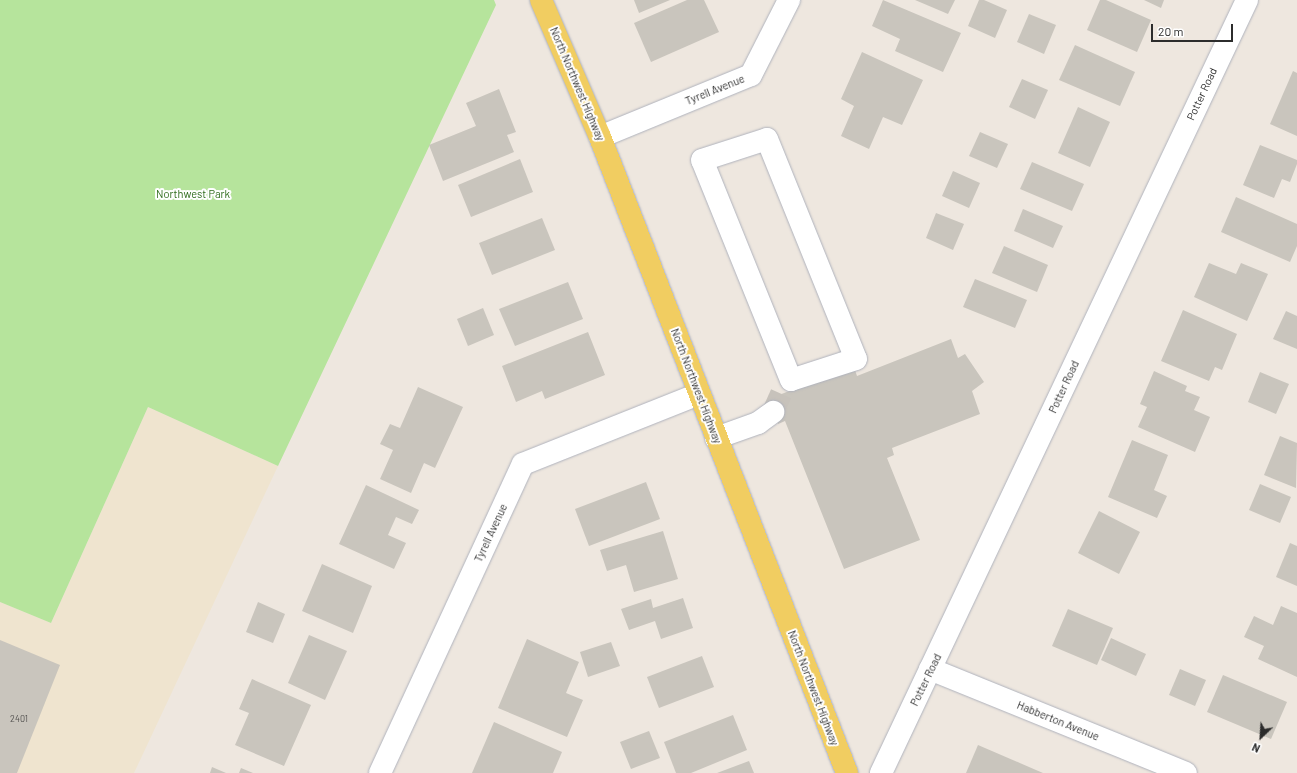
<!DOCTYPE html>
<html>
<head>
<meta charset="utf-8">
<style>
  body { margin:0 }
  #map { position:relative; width:1297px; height:773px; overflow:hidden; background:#eee7df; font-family:Barlow,sans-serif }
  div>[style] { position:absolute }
  .education>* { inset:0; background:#efe4cf }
  .green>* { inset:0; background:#b6e49c }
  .building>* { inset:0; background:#c9c5bd }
  .minor-tunnel>* { height:22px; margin-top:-11px; transform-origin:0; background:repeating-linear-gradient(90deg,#c7c2bb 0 22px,transparent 0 33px) }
  .roads { filter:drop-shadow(0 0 1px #afb2bc) drop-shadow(0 0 1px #afb2bc) }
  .minor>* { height:22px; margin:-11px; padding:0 11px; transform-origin:11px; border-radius:11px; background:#fff }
  .major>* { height:22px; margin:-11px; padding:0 11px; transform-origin:11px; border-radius:11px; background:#f1cd61 }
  span { translate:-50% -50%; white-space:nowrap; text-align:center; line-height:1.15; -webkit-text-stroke:4px #fff; paint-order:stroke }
  .number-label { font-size:9px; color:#535250 }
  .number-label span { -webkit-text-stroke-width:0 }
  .street-label { font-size:11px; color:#2c2c2c }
  .park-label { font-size:11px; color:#2d6b1b }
  .north { position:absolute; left:1241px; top:717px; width:40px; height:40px; -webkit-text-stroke:3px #fff; paint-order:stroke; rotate:205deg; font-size:11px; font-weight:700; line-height:16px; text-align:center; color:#2c2c2c }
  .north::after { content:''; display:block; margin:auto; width:14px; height:18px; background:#2c2c2c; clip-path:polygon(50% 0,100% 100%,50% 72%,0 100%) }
  .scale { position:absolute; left:1151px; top:24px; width:82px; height:18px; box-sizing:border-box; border:2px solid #2c2c2c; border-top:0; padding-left:5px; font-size:12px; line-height:14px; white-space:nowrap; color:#2c2c2c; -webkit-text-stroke:3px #fff; paint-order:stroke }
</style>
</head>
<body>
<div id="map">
  <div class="education">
    <div style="clip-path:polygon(148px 407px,278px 466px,134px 773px,0 773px,0 602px,51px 623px)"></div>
  </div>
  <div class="green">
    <div style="clip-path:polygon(0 0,494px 0,496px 5px,278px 466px,148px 407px,51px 623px,0 602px)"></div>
  </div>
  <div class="building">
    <div style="clip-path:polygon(634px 0,670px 0,639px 13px)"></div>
    <div style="clip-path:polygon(687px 0,704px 0,719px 32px,651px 62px,634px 23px)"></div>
    <div style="clip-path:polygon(883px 0,961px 33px,943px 72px,895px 51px,900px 39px,872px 26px)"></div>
    <div style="clip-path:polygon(915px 0,955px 0,948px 14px)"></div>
    <div style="clip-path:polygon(979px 0,984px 0,1007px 10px,995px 38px,968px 26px)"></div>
    <div style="clip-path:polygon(1100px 0,1106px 0,1151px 20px,1137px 52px,1087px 30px)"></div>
    <div style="clip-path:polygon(1144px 0,1164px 0,1161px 8px)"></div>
    <div style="clip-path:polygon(1029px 14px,1056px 25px,1044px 54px,1017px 42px)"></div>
    <div style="clip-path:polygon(1075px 45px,1135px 72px,1120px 106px,1059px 80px)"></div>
    <div style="clip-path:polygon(862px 52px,923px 80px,902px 125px,883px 117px,869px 149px,841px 136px,854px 106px,841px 99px)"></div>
    <div style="clip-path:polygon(1293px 71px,1297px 73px,1297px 136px,1270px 124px)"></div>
    <div style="clip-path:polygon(1022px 79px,1048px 90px,1035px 119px,1009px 107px)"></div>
    <div style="clip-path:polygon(499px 89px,516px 132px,507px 135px,514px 152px,443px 181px,429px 145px,476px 126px,466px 103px)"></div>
    <div style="clip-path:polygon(1078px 107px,1110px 122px,1090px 167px,1058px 153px)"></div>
    <div style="clip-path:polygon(980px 132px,1008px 144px,997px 168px,969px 156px)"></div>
    <div style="clip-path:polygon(1260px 145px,1297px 160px,1297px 164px,1290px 182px,1282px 179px,1274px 198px,1243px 185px)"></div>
    <div style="clip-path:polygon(520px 159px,533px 192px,471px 217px,458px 185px)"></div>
    <div style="clip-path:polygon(1032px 162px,1084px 184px,1072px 211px,1020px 189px)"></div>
    <div style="clip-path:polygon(953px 171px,980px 183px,969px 208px,942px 196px)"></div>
    <div style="clip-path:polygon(1236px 197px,1297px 224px,1297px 246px,1290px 262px,1221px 232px)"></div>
    <div style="clip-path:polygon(1023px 209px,1063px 226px,1053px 248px,1014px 231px)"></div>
    <div style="clip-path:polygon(936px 213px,964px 224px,953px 250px,926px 238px)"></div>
    <div style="clip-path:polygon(542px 218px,555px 250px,492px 275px,479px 243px)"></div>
    <div style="clip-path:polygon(1004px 246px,1048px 265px,1037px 292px,992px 273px)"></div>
    <div style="clip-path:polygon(1209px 263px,1236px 274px,1241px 263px,1268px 274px,1247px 321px,1194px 297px)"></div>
    <div style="clip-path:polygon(975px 279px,1027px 300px,1015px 328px,963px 307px)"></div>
    <div style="clip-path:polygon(568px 282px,583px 319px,515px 346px,499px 309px)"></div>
    <div style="clip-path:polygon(483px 308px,494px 335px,468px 346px,457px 319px)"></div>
    <div style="clip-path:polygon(1183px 310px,1237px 334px,1222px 370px,1215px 367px,1209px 381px,1161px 361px)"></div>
    <div style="clip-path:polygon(1286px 311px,1297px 316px,1297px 349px,1273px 339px)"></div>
    <div style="clip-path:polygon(588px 332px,605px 375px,545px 399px,542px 391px,516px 402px,502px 366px)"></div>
    <div style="clip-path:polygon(951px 339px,958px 358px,965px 354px,984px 382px,972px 391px,980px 414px,892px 448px,894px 455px,887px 458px,920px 540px,844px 569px,785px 421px,778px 424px,768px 399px,854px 367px,857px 376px)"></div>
    <div style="clip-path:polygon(1154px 371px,1187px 386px,1185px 391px,1200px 397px,1194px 410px,1210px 417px,1195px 452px,1138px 427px,1147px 407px,1140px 404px)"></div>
    <div style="clip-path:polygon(1260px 372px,1289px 384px,1276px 414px,1248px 402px)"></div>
    <div style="clip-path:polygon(418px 387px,463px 407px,435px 468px,424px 463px,411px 493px,380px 479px,393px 450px,380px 444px,390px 424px,400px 428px)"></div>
    <div style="clip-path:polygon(1280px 436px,1297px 443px,1296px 488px,1264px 475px)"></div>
    <div style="clip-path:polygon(1132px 440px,1168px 455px,1154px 490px,1167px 496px,1157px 518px,1108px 497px)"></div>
    <div style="clip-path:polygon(646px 482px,660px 519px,589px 546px,575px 509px)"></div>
    <div style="clip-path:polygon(1260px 484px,1291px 497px,1280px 523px,1249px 510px)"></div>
    <div style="clip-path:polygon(366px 485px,419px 510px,412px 524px,396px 517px,388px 535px,406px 543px,394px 569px,339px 544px)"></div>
    <div style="clip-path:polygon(1099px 511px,1140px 532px,1119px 574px,1078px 553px)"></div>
    <div style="clip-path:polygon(663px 531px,678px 579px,634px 592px,626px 565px,607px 571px,600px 550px)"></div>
    <div style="clip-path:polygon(1290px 543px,1297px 546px,1297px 586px,1276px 577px)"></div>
    <div style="clip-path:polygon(322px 564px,372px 586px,353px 633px,302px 611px)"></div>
    <div style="clip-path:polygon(683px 598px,693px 628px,661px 639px,655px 621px,629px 630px,621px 609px,651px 599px,653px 608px)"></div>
    <div style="clip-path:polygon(258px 602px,285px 614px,273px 643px,246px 632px)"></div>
    <div style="clip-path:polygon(1281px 606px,1297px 613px,1297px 677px,1258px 659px,1264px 646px,1244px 637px,1254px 616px,1273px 625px)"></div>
    <div style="clip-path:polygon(1068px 609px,1113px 628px,1097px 665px,1052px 646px)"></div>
    <div style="clip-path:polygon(309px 635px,347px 651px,325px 700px,288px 683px)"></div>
    <div style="clip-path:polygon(1111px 638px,1146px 654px,1136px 676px,1101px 660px)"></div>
    <div style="clip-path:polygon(527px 639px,579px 662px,566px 693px,583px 700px,567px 737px,498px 708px)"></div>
    <div style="clip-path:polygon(0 640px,60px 665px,17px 773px,0 773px)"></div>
    <div style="clip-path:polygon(611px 642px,620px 666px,588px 677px,580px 652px)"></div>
    <div style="clip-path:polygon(702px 656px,714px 687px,659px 708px,647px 677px)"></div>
    <div style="clip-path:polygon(1180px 669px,1206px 680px,1195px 706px,1169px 695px)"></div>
    <div style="clip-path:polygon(1223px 675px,1287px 702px,1271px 739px,1207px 712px)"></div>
    <div style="clip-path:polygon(252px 679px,311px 705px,284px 766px,235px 745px,249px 713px,239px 709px)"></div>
    <div style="clip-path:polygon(733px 715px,747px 750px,691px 773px,676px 773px,664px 742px)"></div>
    <div style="clip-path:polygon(494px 722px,562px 752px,553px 773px,472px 773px)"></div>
    <div style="clip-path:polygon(649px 731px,660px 758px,631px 769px,620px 742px)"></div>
    <div style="clip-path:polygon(978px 745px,1043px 773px,966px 773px)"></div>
    <div style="clip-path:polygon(749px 761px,754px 773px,717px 773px)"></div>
    <div style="clip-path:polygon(212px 767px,226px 773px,210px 773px)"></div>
    <div style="clip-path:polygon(241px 768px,253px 773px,239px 773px)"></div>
  </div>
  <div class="minor-tunnel">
    <div style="left:773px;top:412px;width:20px;rotate:-66deg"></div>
  </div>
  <div class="roads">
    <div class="minor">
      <div style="left:600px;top:137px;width:163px;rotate:-22.3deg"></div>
      <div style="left:751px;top:75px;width:84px;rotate:-63.1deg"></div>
      <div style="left:767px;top:139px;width:237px;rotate:68deg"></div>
      <div style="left:856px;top:359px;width:68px;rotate:162.1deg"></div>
      <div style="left:791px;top:380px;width:237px;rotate:-112deg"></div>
      <div style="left:702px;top:160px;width:68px;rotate:-17.9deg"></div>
      <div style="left:716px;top:438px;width:45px;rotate:-19.7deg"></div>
      <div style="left:758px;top:423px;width:19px;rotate:-36deg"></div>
      <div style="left:930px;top:669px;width:276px;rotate:22.1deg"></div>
      <div style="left:380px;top:773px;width:340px;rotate:-65.2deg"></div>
      <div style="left:523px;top:464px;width:189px;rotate:-21.7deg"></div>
      <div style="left:881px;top:773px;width:855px;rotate:-64.66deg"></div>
    </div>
    <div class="major">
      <div style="left:541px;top:0;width:149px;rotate:66.7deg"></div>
      <div style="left:600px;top:137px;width:682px;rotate:68.78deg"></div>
    </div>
  </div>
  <div class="number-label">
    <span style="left:19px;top:719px">2401</span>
  </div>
  <div class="street-label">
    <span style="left:577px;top:84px;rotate:67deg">North Northwest Highway</span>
    <span style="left:715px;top:90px;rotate:-22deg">Tyrell Avenue</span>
    <span style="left:1202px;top:94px;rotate:-65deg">Potter Road</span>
    <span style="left:696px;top:386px;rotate:69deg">North Northwest Highway</span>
    <span style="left:1064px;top:387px;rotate:-65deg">Potter Road</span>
    <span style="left:491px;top:533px;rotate:-65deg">Tyrell Avenue</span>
    <span style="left:926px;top:680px;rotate:-64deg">Potter Road</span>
    <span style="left:813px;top:688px;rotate:69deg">North Northwest Highway</span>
    <span style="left:1058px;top:721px;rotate:22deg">Habberton Avenue</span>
  </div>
  <div class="park-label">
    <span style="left:193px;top:194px">Northwest Park</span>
  </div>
  <div class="north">N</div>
  <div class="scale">20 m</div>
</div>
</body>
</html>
